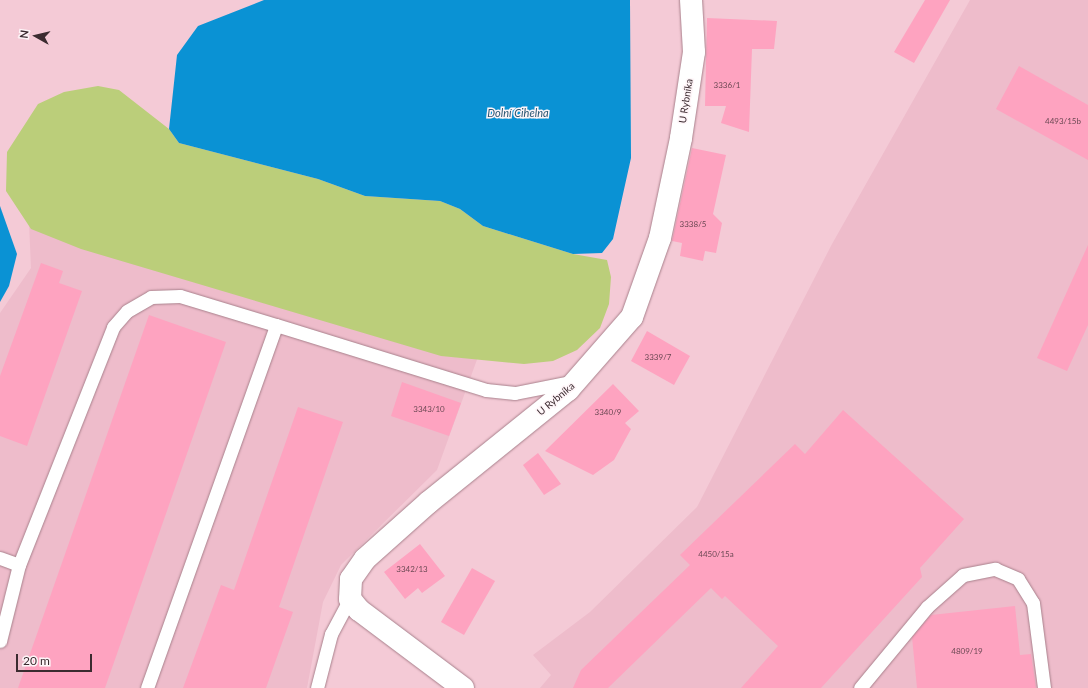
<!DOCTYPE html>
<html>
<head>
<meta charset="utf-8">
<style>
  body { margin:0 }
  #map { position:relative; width:1088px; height:688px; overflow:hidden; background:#f4cad6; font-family:Lato,sans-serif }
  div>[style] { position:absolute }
  .built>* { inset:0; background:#eebccb }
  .green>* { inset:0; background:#bbce7a }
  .water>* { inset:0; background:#0a92d4 }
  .building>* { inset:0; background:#fea3c0 }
  .roads { filter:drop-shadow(0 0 1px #a8818c) drop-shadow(0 0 1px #a8818c) }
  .service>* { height:13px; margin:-6.5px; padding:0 6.5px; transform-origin:6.5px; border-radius:6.5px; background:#fff }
  .minor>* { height:22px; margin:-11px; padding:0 11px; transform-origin:11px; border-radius:11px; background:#fff }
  span { translate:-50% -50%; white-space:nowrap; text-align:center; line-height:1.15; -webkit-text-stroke:3px #fef5f8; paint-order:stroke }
  .number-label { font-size:8px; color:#6c4954 }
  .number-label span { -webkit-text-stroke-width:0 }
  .street-label { font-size:10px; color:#3b2b30 }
  .water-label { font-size:11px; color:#2a5673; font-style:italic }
  .north { position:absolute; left:16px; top:16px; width:40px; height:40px; -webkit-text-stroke:3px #fef5f8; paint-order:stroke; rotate:278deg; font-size:11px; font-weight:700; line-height:16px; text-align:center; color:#3b2b30 }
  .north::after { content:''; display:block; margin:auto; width:14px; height:18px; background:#3b2b30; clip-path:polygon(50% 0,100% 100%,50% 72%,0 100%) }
  .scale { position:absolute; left:16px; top:654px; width:76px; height:18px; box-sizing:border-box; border:2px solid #3b2b30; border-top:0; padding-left:5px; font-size:12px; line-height:14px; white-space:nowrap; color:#3b2b30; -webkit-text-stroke:3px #fef5f8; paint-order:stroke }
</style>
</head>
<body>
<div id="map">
  <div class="built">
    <div style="clip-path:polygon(970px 0,1088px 0,1088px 688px,540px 688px,551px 675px,533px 655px,590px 612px,697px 507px,832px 244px)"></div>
    <div style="clip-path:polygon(28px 200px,479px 354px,437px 470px,341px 565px,323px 602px,307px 688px,0 688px,0 313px,31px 268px)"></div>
  </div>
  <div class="green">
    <div style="clip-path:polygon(98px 86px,119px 90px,169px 129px,179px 143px,318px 179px,365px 196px,440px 201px,460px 209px,483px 226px,573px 254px,607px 260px,611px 277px,609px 304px,600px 328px,577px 350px,553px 361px,524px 364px,441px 356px,81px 249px,31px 229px,6px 191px,7px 152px,38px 104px,64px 92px)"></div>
  </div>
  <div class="water">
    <div style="clip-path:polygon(264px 0,630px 0,631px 158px,613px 239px,602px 253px,573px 254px,483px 226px,460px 209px,440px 201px,365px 196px,318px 179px,179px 143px,169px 129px,177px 55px,198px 26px)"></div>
    <div style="clip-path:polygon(0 206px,17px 254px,9px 286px,0 302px)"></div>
  </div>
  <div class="building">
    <div style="clip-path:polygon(925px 0,950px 0,914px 63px,894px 52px)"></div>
    <div style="clip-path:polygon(707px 18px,777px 21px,774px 49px,752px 49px,749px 132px,721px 123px,726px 106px,705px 106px)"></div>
    <div style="clip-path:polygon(1019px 66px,1088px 105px,1088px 160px,996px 109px)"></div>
    <div style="clip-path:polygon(692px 148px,726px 155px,713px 214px,722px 223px,716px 253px,705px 251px,703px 261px,680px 256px,682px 243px,672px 241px)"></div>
    <div style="clip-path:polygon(1088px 245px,1088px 325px,1067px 371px,1037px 358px)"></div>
    <div style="clip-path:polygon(41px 263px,63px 271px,59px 283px,82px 291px,27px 446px,0 436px,0 376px)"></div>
    <div style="clip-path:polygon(149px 315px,226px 342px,105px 688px,18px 688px)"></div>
    <div style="clip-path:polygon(647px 331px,690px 356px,674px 385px,631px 361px)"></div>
    <div style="clip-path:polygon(402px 382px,461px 403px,449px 436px,391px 416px)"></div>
    <div style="clip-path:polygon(613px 384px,639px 411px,625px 423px,631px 429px,614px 460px,593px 475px,545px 451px)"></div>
    <div style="clip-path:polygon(298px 407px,343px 422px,279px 607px,293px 612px,266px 688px,183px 688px,221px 585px,234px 590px)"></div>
    <div style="clip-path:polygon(843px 410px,964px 519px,920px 568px,922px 577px,821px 688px,741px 688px,778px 646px,725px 596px,722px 599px,711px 588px,608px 688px,573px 688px,581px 670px,690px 565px,680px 555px,795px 444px,805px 454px)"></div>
    <div style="clip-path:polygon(538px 453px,561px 484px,544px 495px,523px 465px)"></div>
    <div style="clip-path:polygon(420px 544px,445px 576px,422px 593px,418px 588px,405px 599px,384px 572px)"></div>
    <div style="clip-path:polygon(472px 568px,495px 581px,464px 635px,441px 622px)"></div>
    <div style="clip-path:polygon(1015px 606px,1020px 655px,1031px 654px,1036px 688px,917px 688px,912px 637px,931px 615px)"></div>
  </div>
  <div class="roads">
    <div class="service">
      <div style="left:0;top:558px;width:20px;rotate:20deg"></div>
      <div style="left:19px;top:565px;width:256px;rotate:-68.4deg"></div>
      <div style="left:113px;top:327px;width:21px;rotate:-49deg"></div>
      <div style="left:127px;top:311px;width:28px;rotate:-30deg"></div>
      <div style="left:151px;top:297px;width:29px;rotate:-2deg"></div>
      <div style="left:180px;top:296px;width:100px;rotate:16.8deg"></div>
      <div style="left:0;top:641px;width:78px;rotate:-76deg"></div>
      <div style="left:147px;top:688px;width:385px;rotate:-70.4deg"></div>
      <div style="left:276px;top:325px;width:220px;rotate:17.2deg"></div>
      <div style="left:486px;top:390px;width:29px;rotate:6deg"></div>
      <div style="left:515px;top:393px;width:56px;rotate:-11.3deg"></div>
      <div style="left:317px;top:688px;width:56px;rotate:-75.5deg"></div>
      <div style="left:331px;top:634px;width:40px;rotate:-62deg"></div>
      <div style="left:860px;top:688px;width:105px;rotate:-50.4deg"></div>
      <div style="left:927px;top:607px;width:48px;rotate:-41.6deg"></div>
      <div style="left:963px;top:575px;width:33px;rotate:-11deg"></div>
      <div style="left:995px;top:569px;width:25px;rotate:23deg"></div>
      <div style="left:1018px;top:579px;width:28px;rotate:58deg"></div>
      <div style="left:1033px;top:603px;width:86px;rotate:82.6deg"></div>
    </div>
    <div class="minor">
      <div style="left:463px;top:688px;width:130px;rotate:-143.1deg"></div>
      <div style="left:359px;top:610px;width:14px;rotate:-129deg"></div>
      <div style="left:350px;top:599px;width:20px;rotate:-87deg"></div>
      <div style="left:351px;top:579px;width:24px;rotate:-55deg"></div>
      <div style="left:365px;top:559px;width:86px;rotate:-41.7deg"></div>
      <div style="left:429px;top:502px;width:179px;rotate:-38.9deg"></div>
      <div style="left:568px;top:390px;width:97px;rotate:-48.8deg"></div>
      <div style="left:632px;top:317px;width:84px;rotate:-70.5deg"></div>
      <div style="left:660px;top:238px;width:102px;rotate:-78.1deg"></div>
      <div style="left:681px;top:138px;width:87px;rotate:-81.4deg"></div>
      <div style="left:694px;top:52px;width:52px;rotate:-93.3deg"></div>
    </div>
  </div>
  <div class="number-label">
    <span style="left:727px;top:86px">3336/1</span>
    <span style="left:1063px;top:122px">4493/15b</span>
    <span style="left:693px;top:225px">3338/5</span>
    <span style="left:658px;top:358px">3339/7</span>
    <span style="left:429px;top:410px">3343/10</span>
    <span style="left:608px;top:413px">3340/9</span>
    <span style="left:716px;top:555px">4450/15a</span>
    <span style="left:412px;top:570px">3342/13</span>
    <span style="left:967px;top:652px">4809/19</span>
  </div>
  <div class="street-label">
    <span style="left:686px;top:101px;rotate:-81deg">U Rybníka</span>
    <span style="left:556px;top:399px;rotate:-40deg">U Rybníka</span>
  </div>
  <div class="water-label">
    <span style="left:518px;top:113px">Dolní Cihelna</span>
  </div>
  <div class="north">N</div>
  <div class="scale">20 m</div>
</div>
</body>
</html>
